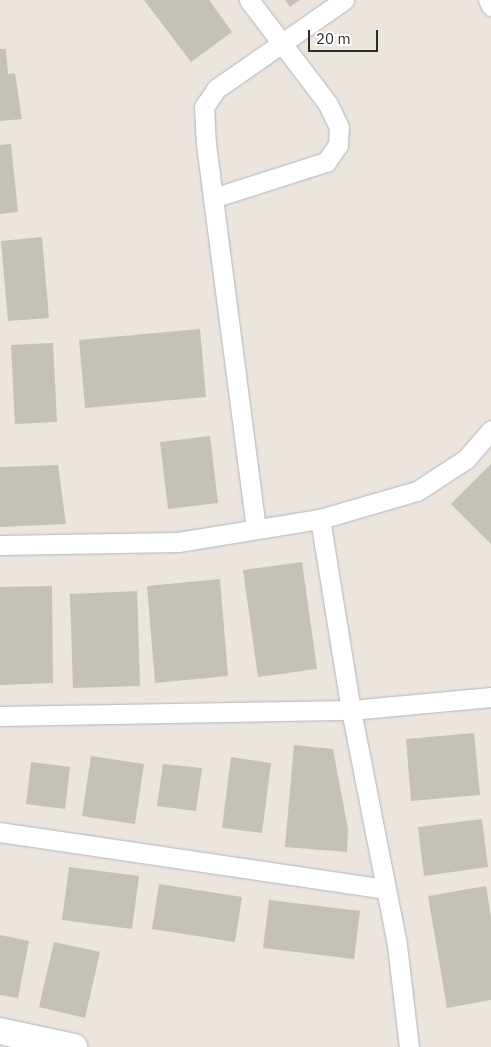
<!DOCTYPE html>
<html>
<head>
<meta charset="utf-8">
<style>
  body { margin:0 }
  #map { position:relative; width:491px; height:1047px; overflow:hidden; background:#ece5dd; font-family:"IBM Plex Sans",sans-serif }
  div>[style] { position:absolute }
  .building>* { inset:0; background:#c5c0b9 }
  .roads { filter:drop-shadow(0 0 1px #b1b4be) drop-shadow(0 0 1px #b1b4be) }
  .street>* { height:19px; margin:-9.5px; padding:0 9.5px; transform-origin:9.5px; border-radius:9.5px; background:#fff }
  .secondary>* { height:26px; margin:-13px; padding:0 13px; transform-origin:13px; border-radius:13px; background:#fff }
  span { translate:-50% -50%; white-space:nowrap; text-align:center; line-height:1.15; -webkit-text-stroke:4px #fff; paint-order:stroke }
  .scale { position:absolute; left:308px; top:30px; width:70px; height:22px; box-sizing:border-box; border:2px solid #2b2b2b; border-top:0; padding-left:6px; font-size:15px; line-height:18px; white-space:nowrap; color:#2b2b2b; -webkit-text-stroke:4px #fff; paint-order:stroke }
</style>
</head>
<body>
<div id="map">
  <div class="building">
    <div style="clip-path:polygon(144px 0,209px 0,232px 32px,191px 62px)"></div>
    <div style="clip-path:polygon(285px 0,300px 0,290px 7px)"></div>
    <div style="clip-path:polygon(0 49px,6px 49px,8px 74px,15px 73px,22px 119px,0 121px)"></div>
    <div style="clip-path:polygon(11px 144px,18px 212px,0 214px,0 145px)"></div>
    <div style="clip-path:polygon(42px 237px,49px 318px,8px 321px,1px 241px)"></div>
    <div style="clip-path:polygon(200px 329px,206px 397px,85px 408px,79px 340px)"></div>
    <div style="clip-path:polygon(53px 343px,57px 422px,15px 424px,11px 345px)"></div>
    <div style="clip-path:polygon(210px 436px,218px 503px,168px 509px,160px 442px)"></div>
    <div style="clip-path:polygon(491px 464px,491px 544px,451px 504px)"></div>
    <div style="clip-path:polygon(58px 465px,66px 524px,0 527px,0 467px)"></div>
    <div style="clip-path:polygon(302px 562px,317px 669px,258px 677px,243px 570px)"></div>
    <div style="clip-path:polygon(220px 579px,228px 676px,155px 683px,147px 586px)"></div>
    <div style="clip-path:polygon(52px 586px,53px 683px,0 685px,0 587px)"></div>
    <div style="clip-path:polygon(137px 591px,140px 686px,73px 688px,70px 594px)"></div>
    <div style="clip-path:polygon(474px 733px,480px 795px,411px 801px,406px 739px)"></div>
    <div style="clip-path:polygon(294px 745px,333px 749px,348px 829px,347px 852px,285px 847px)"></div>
    <div style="clip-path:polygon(91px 756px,144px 764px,135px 824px,82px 816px)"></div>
    <div style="clip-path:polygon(231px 757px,271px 763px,262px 833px,222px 828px)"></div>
    <div style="clip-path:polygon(31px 762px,70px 767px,65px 809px,26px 804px)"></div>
    <div style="clip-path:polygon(163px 764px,202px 768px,196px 811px,157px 806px)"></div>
    <div style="clip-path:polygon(482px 819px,488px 867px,424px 876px,418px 827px)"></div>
    <div style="clip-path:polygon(69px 867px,139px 876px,132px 929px,62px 920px)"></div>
    <div style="clip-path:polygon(159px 884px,242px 897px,235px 942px,152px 929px)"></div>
    <div style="clip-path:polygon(486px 886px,491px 918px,491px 1000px,447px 1008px,428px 896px)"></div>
    <div style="clip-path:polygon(269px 900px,360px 911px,354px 959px,263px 948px)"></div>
    <div style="clip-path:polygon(0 935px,29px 941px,18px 998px,0 995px)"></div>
    <div style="clip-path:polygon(54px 942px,100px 952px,85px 1018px,39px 1007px)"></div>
  </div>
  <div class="roads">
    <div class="street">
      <div style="left:488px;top:0;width:7px;rotate:63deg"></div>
      <div style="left:213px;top:198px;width:119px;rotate:-17.7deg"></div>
      <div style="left:326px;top:162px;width:21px;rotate:-55deg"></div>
      <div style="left:338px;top:145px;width:18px;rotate:-87deg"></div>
      <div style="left:339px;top:127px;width:25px;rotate:-116deg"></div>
      <div style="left:328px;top:104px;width:131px;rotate:-127.2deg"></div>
      <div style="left:320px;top:519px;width:193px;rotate:80.8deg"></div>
      <div style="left:351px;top:710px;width:239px;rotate:78.9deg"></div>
      <div style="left:397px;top:945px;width:103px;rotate:83.3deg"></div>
      <div style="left:256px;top:529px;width:388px;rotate:-97.4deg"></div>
      <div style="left:206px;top:144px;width:37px;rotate:-93deg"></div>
      <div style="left:204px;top:107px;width:22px;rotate:-56deg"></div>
      <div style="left:216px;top:89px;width:156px;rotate:-34.8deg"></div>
      <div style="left:0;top:545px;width:178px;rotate:-1deg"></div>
      <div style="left:178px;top:542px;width:144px;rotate:-9.2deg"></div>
      <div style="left:320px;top:519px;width:101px;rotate:-16.1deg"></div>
      <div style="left:417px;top:491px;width:59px;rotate:-33.1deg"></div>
      <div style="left:466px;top:459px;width:38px;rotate:-49deg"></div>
      <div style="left:0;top:716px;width:351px;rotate:-1deg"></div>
      <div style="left:351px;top:710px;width:141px;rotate:-5.3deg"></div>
      <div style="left:0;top:832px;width:390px;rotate:8.4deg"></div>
    </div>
    <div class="secondary">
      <div style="left:0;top:1031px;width:76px;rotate:12.2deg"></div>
    </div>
  </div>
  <div class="scale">20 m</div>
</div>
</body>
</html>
